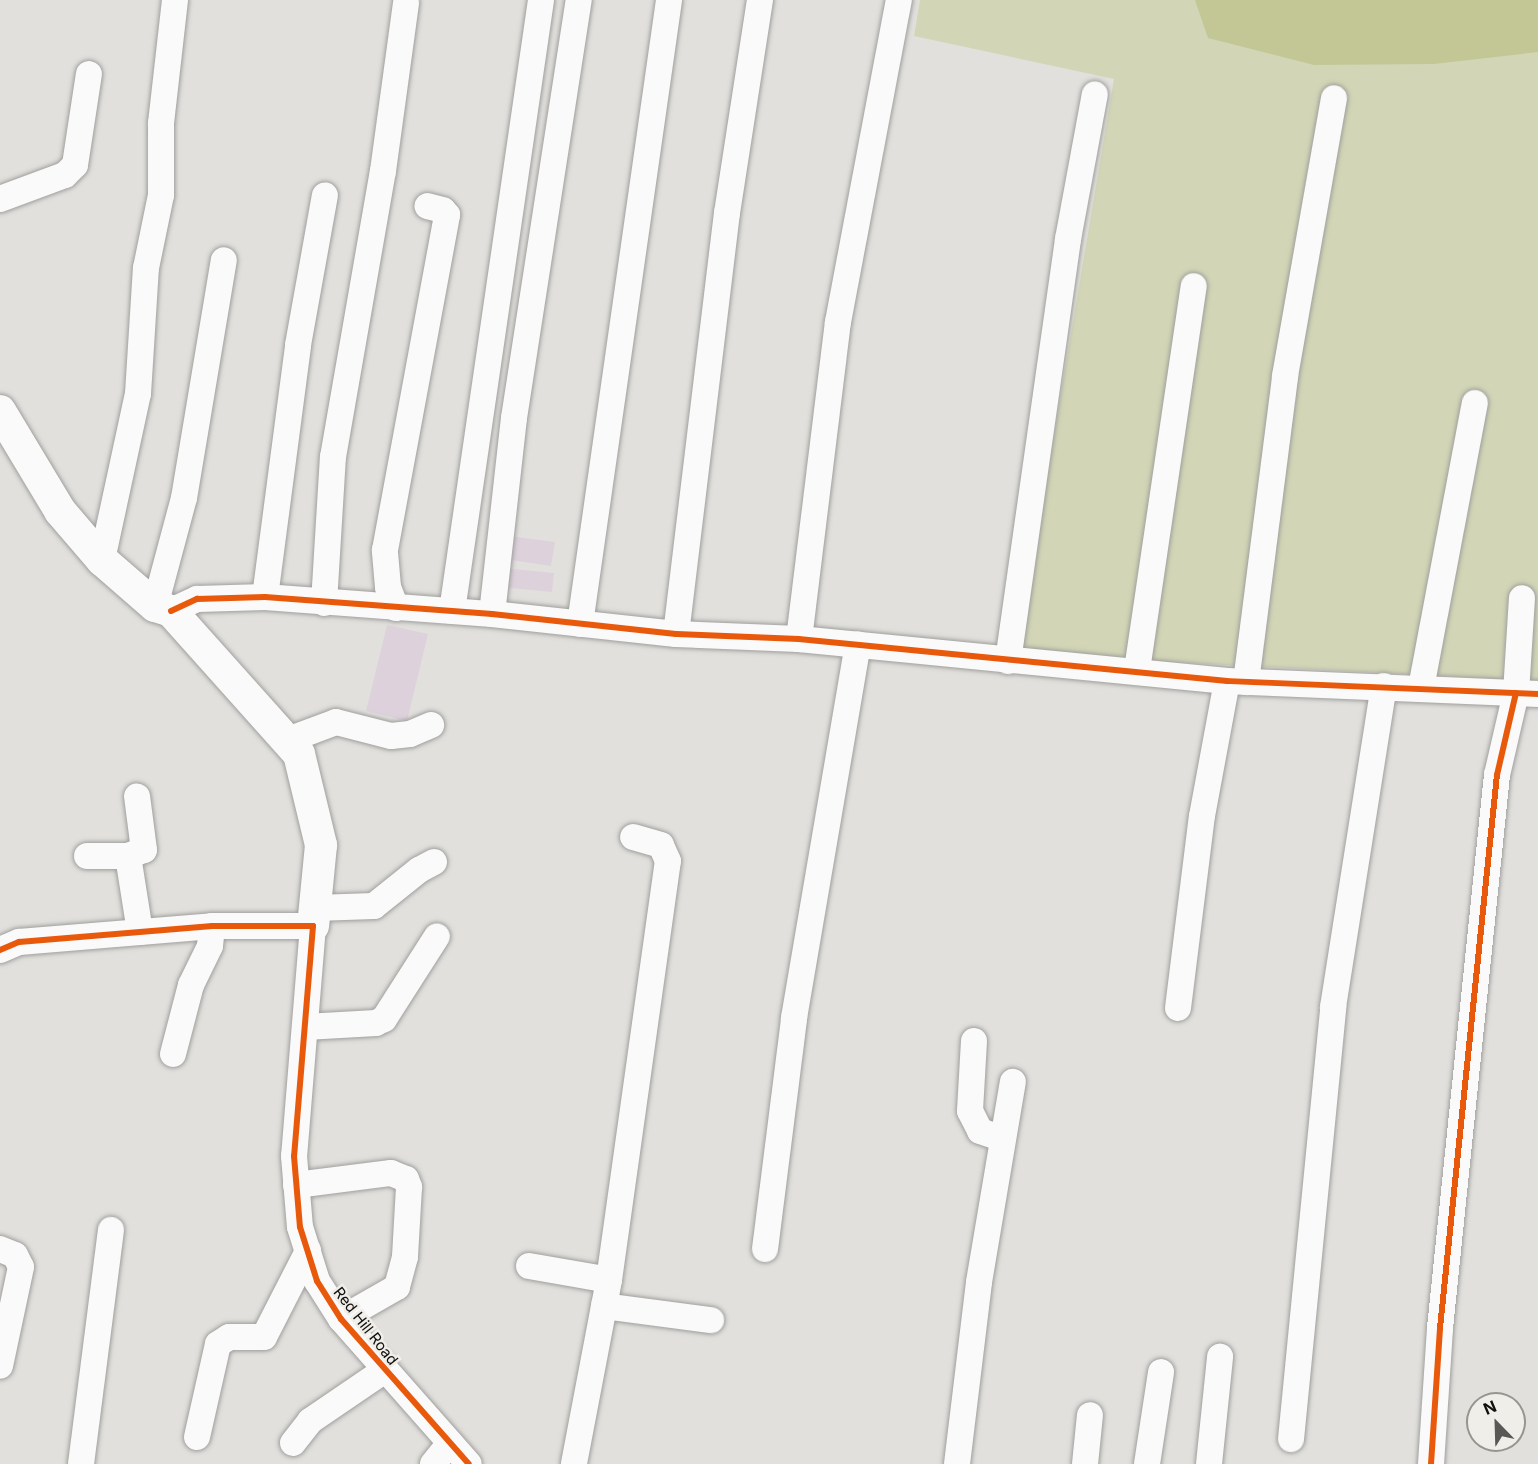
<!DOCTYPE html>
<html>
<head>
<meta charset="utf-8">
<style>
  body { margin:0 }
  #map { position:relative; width:1538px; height:1464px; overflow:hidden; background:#e1e0dd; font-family:Inter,sans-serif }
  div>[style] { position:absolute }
  .green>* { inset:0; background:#d2d6b6 }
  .forest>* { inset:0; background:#c2c795 }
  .building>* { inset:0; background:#ddd1dc }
  .roads { filter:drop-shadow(0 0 2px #a09f9d) drop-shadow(0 0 2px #a09f9d) }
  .minor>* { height:26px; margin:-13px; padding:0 13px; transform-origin:13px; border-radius:13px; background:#fafafa }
  .major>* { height:32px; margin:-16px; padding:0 16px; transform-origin:16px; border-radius:16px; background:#fafafa }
  .cycleway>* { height:6px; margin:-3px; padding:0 3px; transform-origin:3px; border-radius:3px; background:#e8590c }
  span { translate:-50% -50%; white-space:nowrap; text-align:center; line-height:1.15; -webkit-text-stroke:5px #f0eee8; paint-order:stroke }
  .street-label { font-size:15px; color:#100f0d }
  .north { position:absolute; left:1466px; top:1392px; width:60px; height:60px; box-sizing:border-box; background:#f0eee8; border:2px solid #969590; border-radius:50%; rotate:337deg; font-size:16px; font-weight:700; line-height:24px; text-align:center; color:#100f0d }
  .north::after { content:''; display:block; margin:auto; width:21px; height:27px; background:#595856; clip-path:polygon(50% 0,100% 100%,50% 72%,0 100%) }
</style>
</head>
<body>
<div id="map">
  <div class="green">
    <div style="clip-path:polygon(920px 0,1538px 0,1538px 681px,1017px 654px,1114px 79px,914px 36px)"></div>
  </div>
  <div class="forest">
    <div style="clip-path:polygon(1195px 0,1538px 0,1538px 52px,1434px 64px,1314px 65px,1208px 38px)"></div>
  </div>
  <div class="building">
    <div style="clip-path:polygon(508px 536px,555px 542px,551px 566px,504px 559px)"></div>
    <div style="clip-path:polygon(502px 568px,554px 573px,552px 592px,500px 587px)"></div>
    <div style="clip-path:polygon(387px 625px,428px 634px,407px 721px,366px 711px)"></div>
  </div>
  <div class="roads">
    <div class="minor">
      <div style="left:0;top:199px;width:69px;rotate:-20.3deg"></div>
      <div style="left:65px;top:175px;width:14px;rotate:-45deg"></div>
      <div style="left:75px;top:165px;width:92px;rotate:-81.3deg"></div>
      <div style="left:102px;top:560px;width:170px;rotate:-77.8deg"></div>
      <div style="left:138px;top:394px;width:126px;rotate:-86.4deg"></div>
      <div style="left:146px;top:268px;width:75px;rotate:-78.4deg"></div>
      <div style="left:161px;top:195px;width:72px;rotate:-90deg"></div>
      <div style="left:161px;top:123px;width:124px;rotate:-83.5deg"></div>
      <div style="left:265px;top:597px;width:254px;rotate:-82.5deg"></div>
      <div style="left:298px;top:345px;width:152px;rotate:-79.8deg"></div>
      <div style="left:324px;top:603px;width:146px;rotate:-86.5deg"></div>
      <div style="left:333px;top:457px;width:290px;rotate:-80.1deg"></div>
      <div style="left:383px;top:171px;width:170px;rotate:-82.2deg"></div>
      <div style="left:155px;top:606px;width:112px;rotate:-75deg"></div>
      <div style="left:184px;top:498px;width:241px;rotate:-80.5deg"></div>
      <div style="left:396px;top:608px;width:22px;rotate:-111deg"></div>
      <div style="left:388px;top:587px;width:37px;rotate:-95deg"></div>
      <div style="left:385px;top:550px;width:341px;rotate:-79.5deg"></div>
      <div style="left:447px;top:215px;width:6px;rotate:-129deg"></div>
      <div style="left:443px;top:210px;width:16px;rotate:-166deg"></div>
      <div style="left:171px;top:611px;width:29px;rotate:-25deg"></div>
      <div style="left:197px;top:599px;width:68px;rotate:-1.7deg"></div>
      <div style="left:265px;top:597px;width:228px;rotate:4.3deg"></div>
      <div style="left:492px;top:614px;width:185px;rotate:6.2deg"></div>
      <div style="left:676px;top:634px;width:123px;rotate:2.3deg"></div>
      <div style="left:799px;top:639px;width:430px;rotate:5.6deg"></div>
      <div style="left:1227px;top:681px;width:311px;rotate:2.4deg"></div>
      <div style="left:452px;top:611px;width:617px;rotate:-81.71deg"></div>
      <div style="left:492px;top:614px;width:197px;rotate:-83.6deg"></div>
      <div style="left:514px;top:418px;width:423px;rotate:-81.2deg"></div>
      <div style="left:580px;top:624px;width:630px;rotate:-81.88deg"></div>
      <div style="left:676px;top:634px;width:424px;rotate:-83.1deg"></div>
      <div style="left:727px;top:213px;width:216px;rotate:-81.2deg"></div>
      <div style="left:799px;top:639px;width:319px;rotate:-83deg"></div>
      <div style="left:838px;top:322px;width:328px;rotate:-79.3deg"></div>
      <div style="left:1008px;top:661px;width:426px;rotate:-81.9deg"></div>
      <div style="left:1068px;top:239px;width:147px;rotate:-79.5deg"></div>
      <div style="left:1137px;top:670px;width:388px;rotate:-81.6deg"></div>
      <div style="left:1246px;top:682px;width:308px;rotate:-82.7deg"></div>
      <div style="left:1285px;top:376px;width:282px;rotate:-80deg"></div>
      <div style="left:1421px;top:688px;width:290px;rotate:-79.3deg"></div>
      <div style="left:288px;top:740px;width:51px;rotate:-20.6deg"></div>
      <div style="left:336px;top:722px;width:57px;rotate:14.3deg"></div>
      <div style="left:391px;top:736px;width:19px;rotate:-6deg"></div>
      <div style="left:410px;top:734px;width:23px;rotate:-23deg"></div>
      <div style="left:87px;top:856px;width:41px"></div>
      <div style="left:128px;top:856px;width:17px;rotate:-21deg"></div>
      <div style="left:144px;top:850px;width:54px;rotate:-97.4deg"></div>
      <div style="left:128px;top:856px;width:77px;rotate:81deg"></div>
      <div style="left:315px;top:908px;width:59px;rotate:-1.9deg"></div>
      <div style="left:374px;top:906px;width:58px;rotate:-38.7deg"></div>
      <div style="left:419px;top:870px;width:17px;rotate:-28deg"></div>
      <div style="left:0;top:950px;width:21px;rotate:-23deg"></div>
      <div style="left:19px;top:942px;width:194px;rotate:-4.7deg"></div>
      <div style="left:212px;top:926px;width:101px"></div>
      <div style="left:313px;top:926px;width:231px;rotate:94.7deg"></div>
      <div style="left:294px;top:1156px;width:71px;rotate:85.2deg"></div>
      <div style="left:300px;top:1227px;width:57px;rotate:72.5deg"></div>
      <div style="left:317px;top:1281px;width:45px;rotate:57.7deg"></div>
      <div style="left:341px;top:1319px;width:193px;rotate:48.6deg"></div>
      <div style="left:1178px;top:1008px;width:193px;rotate:-82.9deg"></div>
      <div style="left:1202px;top:816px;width:137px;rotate:-79.5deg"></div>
      <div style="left:305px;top:1027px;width:71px;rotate:-3.2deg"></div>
      <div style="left:376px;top:1023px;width:9px;rotate:-27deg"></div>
      <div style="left:384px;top:1019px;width:98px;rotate:-57.4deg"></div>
      <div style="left:974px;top:1041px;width:70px;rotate:93.3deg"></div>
      <div style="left:970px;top:1111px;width:22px;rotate:63deg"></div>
      <div style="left:980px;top:1131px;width:24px;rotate:19deg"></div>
      <div style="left:173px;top:1054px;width:71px;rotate:-75.4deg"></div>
      <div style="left:191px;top:985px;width:43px;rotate:-64deg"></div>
      <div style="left:210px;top:946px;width:20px;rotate:-84deg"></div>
      <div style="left:296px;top:1185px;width:96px;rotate:-7.2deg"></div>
      <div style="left:391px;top:1173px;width:16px;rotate:22deg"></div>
      <div style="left:406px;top:1179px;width:9px;rotate:69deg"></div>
      <div style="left:409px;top:1187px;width:70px;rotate:93.3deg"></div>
      <div style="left:405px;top:1257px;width:31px;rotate:105deg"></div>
      <div style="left:397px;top:1287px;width:64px;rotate:150.3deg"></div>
      <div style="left:0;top:1249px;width:16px;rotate:22deg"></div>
      <div style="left:15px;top:1255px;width:13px;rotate:63deg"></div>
      <div style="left:21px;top:1267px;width:101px;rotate:102deg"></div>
      <div style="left:765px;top:1249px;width:233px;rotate:-82.8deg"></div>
      <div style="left:794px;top:1018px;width:379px;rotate:-80.3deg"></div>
      <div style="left:529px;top:1266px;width:81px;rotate:9.9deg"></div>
      <div style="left:609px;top:1280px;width:187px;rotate:100.8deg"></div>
      <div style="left:609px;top:1280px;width:423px;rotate:-82deg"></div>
      <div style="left:668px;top:861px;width:17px;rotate:-114deg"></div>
      <div style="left:661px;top:845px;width:29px;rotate:-164deg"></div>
      <div style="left:604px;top:1306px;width:108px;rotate:7.5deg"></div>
      <div style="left:197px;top:1437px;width:95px;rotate:-77.3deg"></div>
      <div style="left:218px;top:1344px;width:13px;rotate:-32deg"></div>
      <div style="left:229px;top:1337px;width:35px"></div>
      <div style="left:264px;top:1337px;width:97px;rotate:-62.9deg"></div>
      <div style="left:1291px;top:1439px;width:434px;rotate:-84.4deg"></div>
      <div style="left:1333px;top:1007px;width:325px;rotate:-81deg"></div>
      <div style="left:293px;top:1443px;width:28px;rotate:-52deg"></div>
      <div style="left:310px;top:1421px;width:91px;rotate:-34.2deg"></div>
      <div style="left:81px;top:1464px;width:236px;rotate:-82.7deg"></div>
      <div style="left:433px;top:1464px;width:27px;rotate:-51deg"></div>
      <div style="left:957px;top:1464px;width:183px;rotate:-83.1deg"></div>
      <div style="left:979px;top:1282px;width:203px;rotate:-80.4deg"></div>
      <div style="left:1085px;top:1464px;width:49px;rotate:-84.2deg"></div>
      <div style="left:1147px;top:1464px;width:93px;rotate:-81.3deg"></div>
      <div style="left:1209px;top:1464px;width:108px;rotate:-84.1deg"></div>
      <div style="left:1431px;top:1464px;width:136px;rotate:-86.2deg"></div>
      <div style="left:1440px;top:1328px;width:556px;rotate:-84.12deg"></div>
      <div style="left:1497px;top:775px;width:84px;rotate:-77deg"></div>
      <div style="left:1516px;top:693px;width:95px;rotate:-86.4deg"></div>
    </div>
    <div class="major">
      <div style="left:0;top:411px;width:117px;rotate:59deg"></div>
      <div style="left:60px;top:511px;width:65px;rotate:49.4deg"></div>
      <div style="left:102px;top:560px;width:70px;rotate:41deg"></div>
      <div style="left:155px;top:606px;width:17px;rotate:17deg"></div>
      <div style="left:171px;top:611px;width:192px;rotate:48.2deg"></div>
      <div style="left:299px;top:754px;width:94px;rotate:76.4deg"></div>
      <div style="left:321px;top:845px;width:81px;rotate:95.6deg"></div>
    </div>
  </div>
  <div class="cycleway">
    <div style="left:171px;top:611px;width:29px;rotate:-25deg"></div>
    <div style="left:197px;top:599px;width:68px;rotate:-1.7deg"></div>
    <div style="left:265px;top:597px;width:228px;rotate:4.3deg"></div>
    <div style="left:492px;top:614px;width:185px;rotate:6.2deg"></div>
    <div style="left:676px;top:634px;width:123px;rotate:2.3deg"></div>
    <div style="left:799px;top:639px;width:430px;rotate:5.6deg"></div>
    <div style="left:1227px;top:681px;width:311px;rotate:2.4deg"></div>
    <div style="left:0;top:950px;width:21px;rotate:-23deg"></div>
    <div style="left:19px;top:942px;width:194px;rotate:-4.7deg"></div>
    <div style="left:212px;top:926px;width:101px"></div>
    <div style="left:313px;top:926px;width:231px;rotate:94.7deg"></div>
    <div style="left:294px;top:1156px;width:71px;rotate:85.2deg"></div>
    <div style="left:300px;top:1227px;width:57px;rotate:72.5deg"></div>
    <div style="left:317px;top:1281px;width:45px;rotate:57.7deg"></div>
    <div style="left:341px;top:1319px;width:193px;rotate:48.6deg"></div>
    <div style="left:1431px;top:1464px;width:136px;rotate:-86.2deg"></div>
    <div style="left:1440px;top:1328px;width:556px;rotate:-84.12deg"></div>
    <div style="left:1497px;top:775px;width:84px;rotate:-77deg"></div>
  </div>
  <div class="street-label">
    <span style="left:366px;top:1326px;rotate:52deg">Red Hill Road</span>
  </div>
  <div class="north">N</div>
</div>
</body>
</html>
